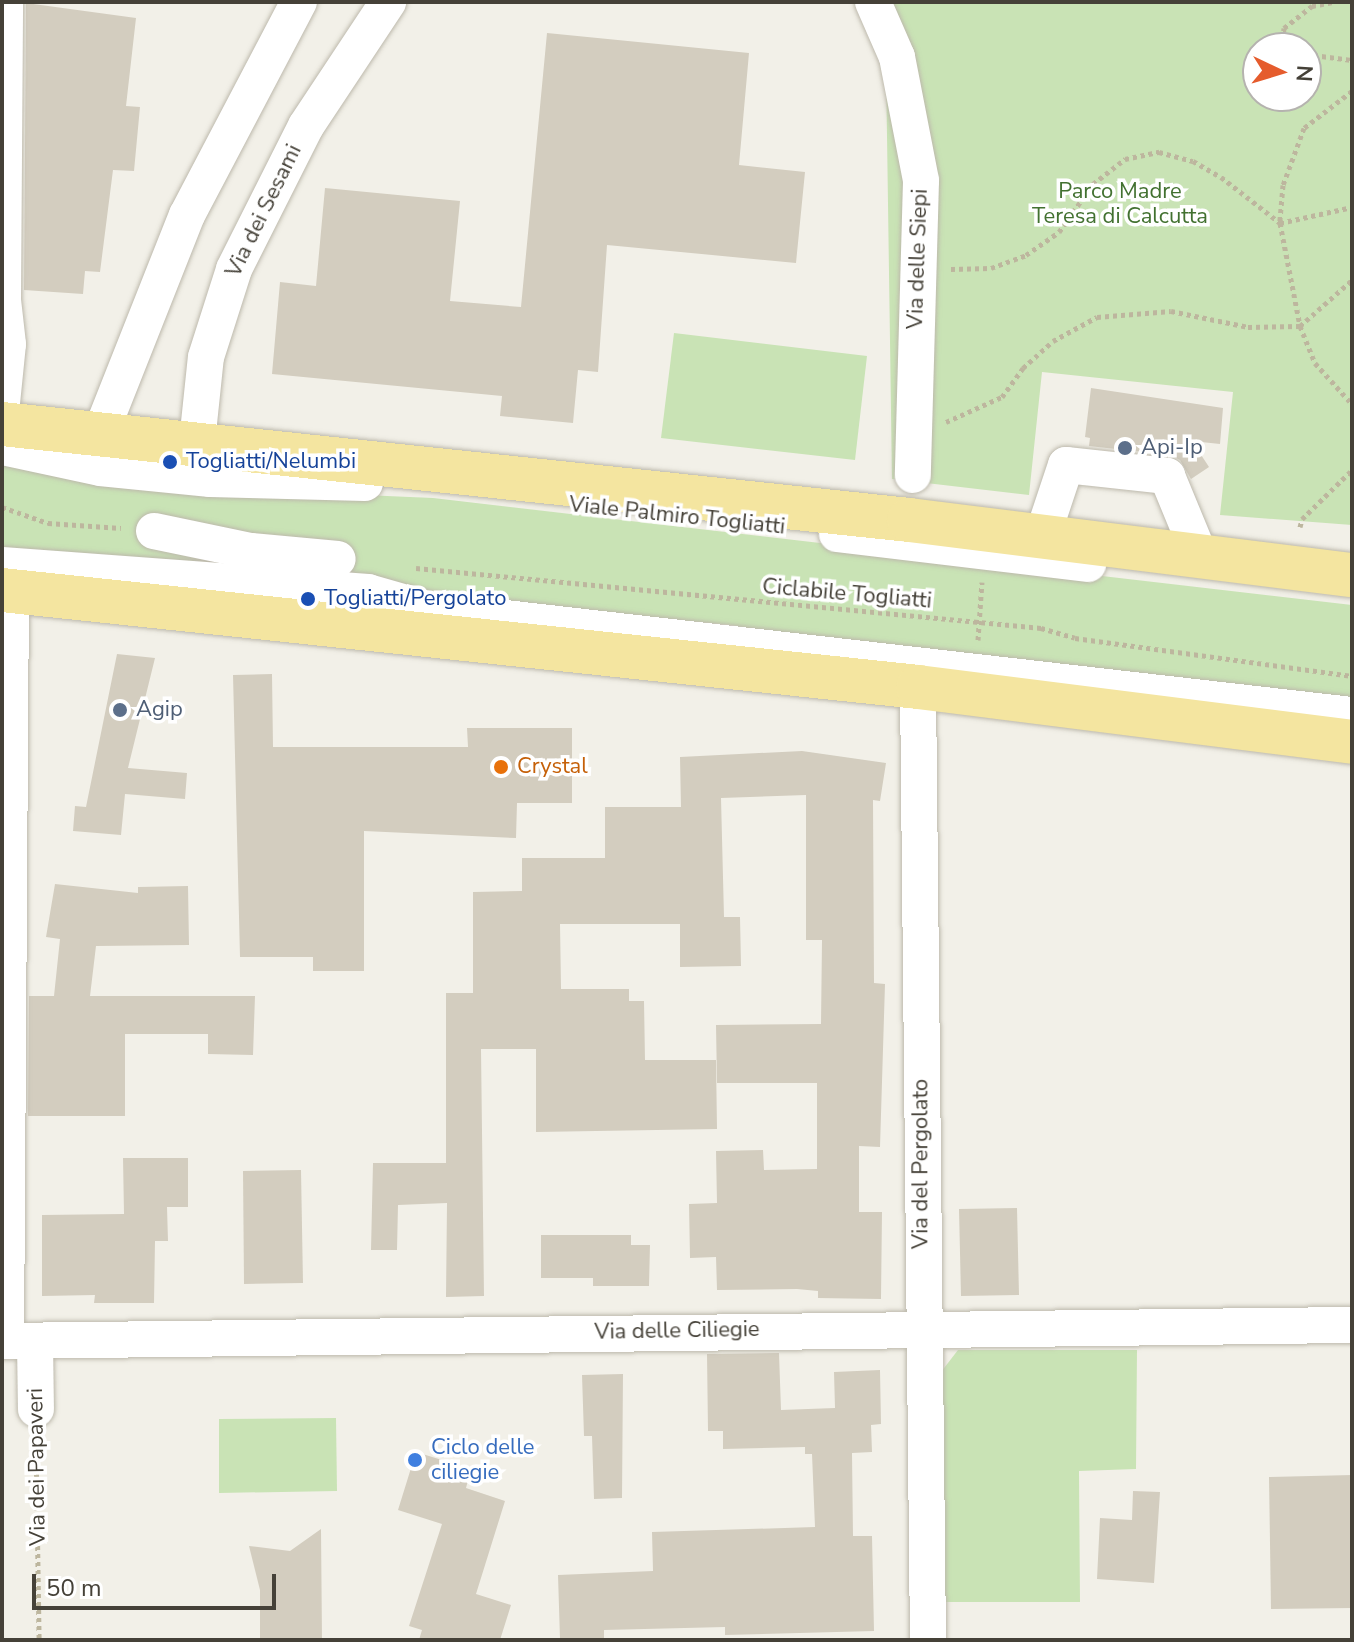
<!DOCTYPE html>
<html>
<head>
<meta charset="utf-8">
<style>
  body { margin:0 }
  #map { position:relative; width:1354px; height:1642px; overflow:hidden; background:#f2f0e8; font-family:"Nunito Sans",sans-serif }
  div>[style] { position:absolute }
  .green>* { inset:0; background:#c9e3b5 }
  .building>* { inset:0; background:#d3cdbf }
  .path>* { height:5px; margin-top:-2.5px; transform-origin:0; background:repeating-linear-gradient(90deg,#bdb69e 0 4px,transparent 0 8px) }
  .roads { filter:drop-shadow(0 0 2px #bdb9ac) drop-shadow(0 0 2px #bdb9ac) }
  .minor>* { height:36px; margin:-18px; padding:0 18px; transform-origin:18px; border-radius:18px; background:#fff }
  .major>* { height:44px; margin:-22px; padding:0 22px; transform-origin:22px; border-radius:22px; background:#f4e5a0 }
  .dots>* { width:22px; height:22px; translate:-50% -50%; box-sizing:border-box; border:4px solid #fff; border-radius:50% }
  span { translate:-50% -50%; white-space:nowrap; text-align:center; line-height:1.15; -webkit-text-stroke:7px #fff; paint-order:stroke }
  .park-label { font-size:22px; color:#427130 }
  .street-label { font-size:22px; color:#454138 }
  .service-label { font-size:22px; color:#4e5e75 }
  .left { translate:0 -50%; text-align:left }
  .transit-label { font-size:22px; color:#164399 }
  .food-label { font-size:22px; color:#c56008 }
  .shop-label { font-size:22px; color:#366cbe }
  .frame { position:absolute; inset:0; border:4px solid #454138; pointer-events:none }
  .north { position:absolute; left:1242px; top:32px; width:80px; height:80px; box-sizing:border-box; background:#fff; border:2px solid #b5b3af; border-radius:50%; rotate:94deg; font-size:22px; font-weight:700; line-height:32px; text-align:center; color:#454138 }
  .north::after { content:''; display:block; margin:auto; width:28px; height:36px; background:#e55c2d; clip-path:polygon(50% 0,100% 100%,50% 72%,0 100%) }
  .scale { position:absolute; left:32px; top:1574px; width:244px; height:36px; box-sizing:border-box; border:4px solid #454138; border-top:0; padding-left:10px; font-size:24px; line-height:28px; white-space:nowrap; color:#454138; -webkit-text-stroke:6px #fff; paint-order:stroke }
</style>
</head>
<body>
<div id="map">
  <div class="green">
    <div style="clip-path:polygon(evenodd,858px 2px,1352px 2px,1352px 525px,1220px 515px,1233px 392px,1042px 372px,1029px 495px,892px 479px,886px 67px,858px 2px,1258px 48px,1306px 48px,1306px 96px,1258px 96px,1258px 48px)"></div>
    <div style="clip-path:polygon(674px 333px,867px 356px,855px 460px,661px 438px)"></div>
    <div style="clip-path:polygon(2px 454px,227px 489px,433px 498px,1352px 605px,1352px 706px,845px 646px,732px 625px,2px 556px)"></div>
    <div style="clip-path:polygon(958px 1350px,1137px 1350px,1136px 1469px,1079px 1471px,1080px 1602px,945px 1602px,941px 1372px)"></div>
    <div style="clip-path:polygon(336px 1418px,337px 1491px,219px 1493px,219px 1419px)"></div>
  </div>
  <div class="building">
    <div style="clip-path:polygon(26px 3px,136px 18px,126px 106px,140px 107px,134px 171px,113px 170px,100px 272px,85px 271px,83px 294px,24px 290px)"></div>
    <div style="clip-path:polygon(547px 33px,749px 53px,739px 165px,805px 172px,796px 263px,607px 245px,598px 372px,578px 370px,573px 423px,500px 416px,502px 396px,272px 374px,280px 282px,316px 286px,325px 188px,460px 201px,450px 301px,521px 307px)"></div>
    <div style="clip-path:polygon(1091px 388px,1223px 408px,1220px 444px,1192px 441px,1209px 467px,1191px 479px,1180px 460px,1170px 455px,1089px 446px,1090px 438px,1085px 437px)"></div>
    <div style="clip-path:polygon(117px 654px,155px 658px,128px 768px,187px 773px,185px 799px,125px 794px,121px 835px,73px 831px,75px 806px,86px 807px)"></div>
    <div style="clip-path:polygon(272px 674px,273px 747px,468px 747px,467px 728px,572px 728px,572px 803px,517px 803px,516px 838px,364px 831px,364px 971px,313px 971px,313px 957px,240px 957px,233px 675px)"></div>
    <div style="clip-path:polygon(802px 751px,886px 763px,880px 801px,873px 800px,874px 983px,885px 984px,880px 1147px,859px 1146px,859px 1212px,882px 1212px,881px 1299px,818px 1298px,818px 1291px,797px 1289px,717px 1290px,716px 1257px,690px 1258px,689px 1204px,717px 1203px,716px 1151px,763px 1150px,764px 1170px,817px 1169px,817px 1083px,717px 1083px,716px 1025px,821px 1024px,822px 940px,806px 940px,806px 795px,721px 798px,724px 917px,740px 917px,741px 966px,680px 967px,680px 924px,560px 924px,561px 989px,629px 989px,629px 1001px,644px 1001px,645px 1060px,716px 1060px,717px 1129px,536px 1132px,536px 1049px,481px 1049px,484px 1296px,446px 1297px,447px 1203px,398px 1205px,397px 1250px,371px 1250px,373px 1163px,446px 1163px,446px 993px,473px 993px,473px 892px,522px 891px,522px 858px,605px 858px,605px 807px,681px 807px,680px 757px)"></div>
    <div style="clip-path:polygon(55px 884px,138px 893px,138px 887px,188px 886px,189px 945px,96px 946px,90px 996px,255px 996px,253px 1055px,208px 1054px,208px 1034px,125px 1034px,125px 1116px,28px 1116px,29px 996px,54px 996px,60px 939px,46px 937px)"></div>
    <div style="clip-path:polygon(123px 1158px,188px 1158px,188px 1207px,167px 1207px,168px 1241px,155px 1241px,154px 1303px,94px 1303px,95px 1295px,42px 1296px,42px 1215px,124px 1214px)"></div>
    <div style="clip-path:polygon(301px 1170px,303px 1283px,244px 1284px,243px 1171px)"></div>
    <div style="clip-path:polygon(1017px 1208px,1019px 1295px,961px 1296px,959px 1209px)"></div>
    <div style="clip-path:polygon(541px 1235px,631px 1235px,631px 1245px,650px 1245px,649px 1286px,593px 1286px,593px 1278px,541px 1278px)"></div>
    <div style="clip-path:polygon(779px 1353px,781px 1410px,835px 1408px,834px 1372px,880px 1370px,881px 1424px,871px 1425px,872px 1452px,852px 1453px,853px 1536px,872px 1536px,874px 1631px,725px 1635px,725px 1627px,604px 1630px,604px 1638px,560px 1639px,558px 1575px,653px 1571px,652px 1532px,815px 1527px,812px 1454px,805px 1454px,805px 1447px,723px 1449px,723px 1431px,708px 1431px,707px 1354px)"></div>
    <div style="clip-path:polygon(623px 1374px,622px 1498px,594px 1499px,592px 1436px,584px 1436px,582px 1375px)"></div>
    <div style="clip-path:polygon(416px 1452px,471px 1469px,466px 1488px,505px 1501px,476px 1594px,511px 1605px,500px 1640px,419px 1640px,422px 1630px,409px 1626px,442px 1524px,398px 1510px)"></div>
    <div style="clip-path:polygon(1352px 1475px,1352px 1608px,1271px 1609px,1269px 1477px)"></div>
    <div style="clip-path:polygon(1133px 1491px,1160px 1492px,1154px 1583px,1097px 1579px,1100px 1518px,1132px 1520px)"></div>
    <div style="clip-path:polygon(321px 1529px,322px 1640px,260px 1640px,260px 1590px,249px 1546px,290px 1551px)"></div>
  </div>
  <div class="path">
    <div style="left:1290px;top:48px;width:11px;rotate:-128deg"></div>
    <div style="left:1283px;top:39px;width:11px;rotate:-85deg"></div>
    <div style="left:1284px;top:28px;width:36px;rotate:-38deg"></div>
    <div style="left:1312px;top:6px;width:21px;rotate:-11deg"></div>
    <div style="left:1306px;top:54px;width:46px;rotate:7.4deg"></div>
    <div style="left:1352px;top:91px;width:61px;rotate:142.4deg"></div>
    <div style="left:1304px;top:128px;width:61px;rotate:110.2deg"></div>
    <div style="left:1283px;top:185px;width:38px;rotate:95deg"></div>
    <div style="left:1280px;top:223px;width:105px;rotate:79deg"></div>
    <div style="left:1300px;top:326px;width:40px;rotate:68deg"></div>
    <div style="left:1315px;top:363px;width:55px;rotate:47.9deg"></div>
    <div style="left:951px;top:269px;width:40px;rotate:-1.4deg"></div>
    <div style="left:991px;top:268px;width:37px;rotate:-20deg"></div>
    <div style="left:1026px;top:255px;width:40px;rotate:-34.9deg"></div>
    <div style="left:1059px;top:232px;width:59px;rotate:-54.7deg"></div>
    <div style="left:1093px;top:184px;width:41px;rotate:-38deg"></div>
    <div style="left:1125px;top:159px;width:35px;rotate:-12deg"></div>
    <div style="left:1159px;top:152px;width:35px;rotate:15deg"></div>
    <div style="left:1193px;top:161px;width:32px;rotate:30deg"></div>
    <div style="left:1221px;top:177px;width:75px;rotate:37.9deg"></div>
    <div style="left:1280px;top:223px;width:74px;rotate:-12.5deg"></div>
    <div style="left:946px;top:422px;width:61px;rotate:-24.1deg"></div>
    <div style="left:1002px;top:397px;width:36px;rotate:-54deg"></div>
    <div style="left:1023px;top:368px;width:40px;rotate:-42deg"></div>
    <div style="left:1053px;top:341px;width:50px;rotate:-28.6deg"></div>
    <div style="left:1097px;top:317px;width:74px;rotate:-4.6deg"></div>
    <div style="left:1171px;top:311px;width:79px;rotate:11.7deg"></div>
    <div style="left:1248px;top:327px;width:52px;rotate:-1.1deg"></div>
    <div style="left:1300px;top:326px;width:69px;rotate:-41.5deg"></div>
    <div style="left:2px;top:507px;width:49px;rotate:19.2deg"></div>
    <div style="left:48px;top:523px;width:73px;rotate:3.9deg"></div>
    <div style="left:1300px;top:527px;width:8px;rotate:-76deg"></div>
    <div style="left:1302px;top:519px;width:70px;rotate:-44.4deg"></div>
    <div style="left:416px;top:568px;width:628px;rotate:5.48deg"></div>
    <div style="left:1041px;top:628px;width:35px;rotate:16deg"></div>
    <div style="left:1075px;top:638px;width:280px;rotate:7.8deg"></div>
    <div style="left:978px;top:640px;width:58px;rotate:-86.1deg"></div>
    <div style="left:36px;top:1442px;width:198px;rotate:89.1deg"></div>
  </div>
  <div class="roads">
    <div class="minor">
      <div style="left:873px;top:2px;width:60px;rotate:66.4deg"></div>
      <div style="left:897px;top:57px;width:126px;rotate:79deg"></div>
      <div style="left:921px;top:181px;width:294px;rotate:91.6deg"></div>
      <div style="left:2px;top:403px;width:59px;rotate:-84.2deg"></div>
      <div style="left:8px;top:344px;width:44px;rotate:-96.5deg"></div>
      <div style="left:3px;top:300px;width:298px;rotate:-89.6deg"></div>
      <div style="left:101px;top:432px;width:233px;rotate:-68.4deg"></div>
      <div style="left:187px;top:215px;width:241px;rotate:-62.3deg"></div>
      <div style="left:197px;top:442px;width:85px;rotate:-84deg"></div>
      <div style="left:206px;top:357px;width:92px;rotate:-72.3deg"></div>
      <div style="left:234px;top:269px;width:160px;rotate:-63.3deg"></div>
      <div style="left:306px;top:126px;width:149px;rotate:-56.5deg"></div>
      <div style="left:2px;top:447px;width:100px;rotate:12.1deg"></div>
      <div style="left:100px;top:468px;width:111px;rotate:5.7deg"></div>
      <div style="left:210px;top:479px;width:155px;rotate:1.5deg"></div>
      <div style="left:154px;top:531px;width:99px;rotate:11.7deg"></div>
      <div style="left:251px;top:551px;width:87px;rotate:5.3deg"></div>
      <div style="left:837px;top:534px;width:253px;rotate:6.8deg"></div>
      <div style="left:1042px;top:537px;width:76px;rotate:-71.6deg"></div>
      <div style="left:1066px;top:465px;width:102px;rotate:6.2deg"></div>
      <div style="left:1167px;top:476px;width:87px;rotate:67.6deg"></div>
      <div style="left:2px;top:565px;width:367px;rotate:4.2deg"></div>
      <div style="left:368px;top:592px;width:61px;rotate:16.1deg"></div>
      <div style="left:427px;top:609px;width:931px;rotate:6.54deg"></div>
      <div style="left:918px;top:687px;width:953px;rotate:89.4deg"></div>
      <div style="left:2px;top:1341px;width:1350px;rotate:-0.68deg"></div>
      <div style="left:6px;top:1341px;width:750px;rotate:-89.62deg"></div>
      <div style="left:35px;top:1341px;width:68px;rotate:89.2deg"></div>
    </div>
    <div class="major">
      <div style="left:2px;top:424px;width:912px;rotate:6.04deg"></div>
      <div style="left:909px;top:520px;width:446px;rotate:7.1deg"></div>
      <div style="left:2px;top:590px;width:921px;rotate:6.04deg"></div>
      <div style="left:918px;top:687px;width:437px;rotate:7.2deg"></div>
    </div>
  </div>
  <div class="dots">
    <div style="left:1125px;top:448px;background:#5c6f8a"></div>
    <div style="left:170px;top:462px;background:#1a4fb4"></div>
    <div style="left:308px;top:599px;background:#1a4fb4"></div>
    <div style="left:120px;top:710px;background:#5c6f8a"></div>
    <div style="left:501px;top:767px;background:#e8710a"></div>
    <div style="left:415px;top:1460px;background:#3f7fe0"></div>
  </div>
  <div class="park-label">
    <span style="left:1120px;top:204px">Parco Madre<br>Teresa di Calcutta</span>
  </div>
  <div class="street-label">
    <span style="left:264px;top:211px;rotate:-64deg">Via dei Sesami</span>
    <span style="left:918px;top:259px;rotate:-88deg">Via delle Siepi</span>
    <span style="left:677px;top:516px;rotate:6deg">Viale Palmiro Togliatti</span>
    <span style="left:847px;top:594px;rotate:5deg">Ciclabile Togliatti</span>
    <span style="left:921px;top:1164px;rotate:-90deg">Via del Pergolato</span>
    <span style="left:677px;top:1331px;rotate:-1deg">Via delle Ciliegie</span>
    <span style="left:37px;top:1467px;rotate:-91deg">Via dei Papaveri</span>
  </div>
  <div class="service-label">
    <span class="left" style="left:1141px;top:448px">Api-Ip</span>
    <span class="left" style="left:136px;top:710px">Agip</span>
  </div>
  <div class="transit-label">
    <span class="left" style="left:186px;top:462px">Togliatti/Nelumbi</span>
    <span class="left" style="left:324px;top:599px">Togliatti/Pergolato</span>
  </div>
  <div class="food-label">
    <span class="left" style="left:517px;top:767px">Crystal</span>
  </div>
  <div class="shop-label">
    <span class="left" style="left:431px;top:1460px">Ciclo delle<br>ciliegie</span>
  </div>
  <div class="frame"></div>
  <div class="north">N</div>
  <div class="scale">50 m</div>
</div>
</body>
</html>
